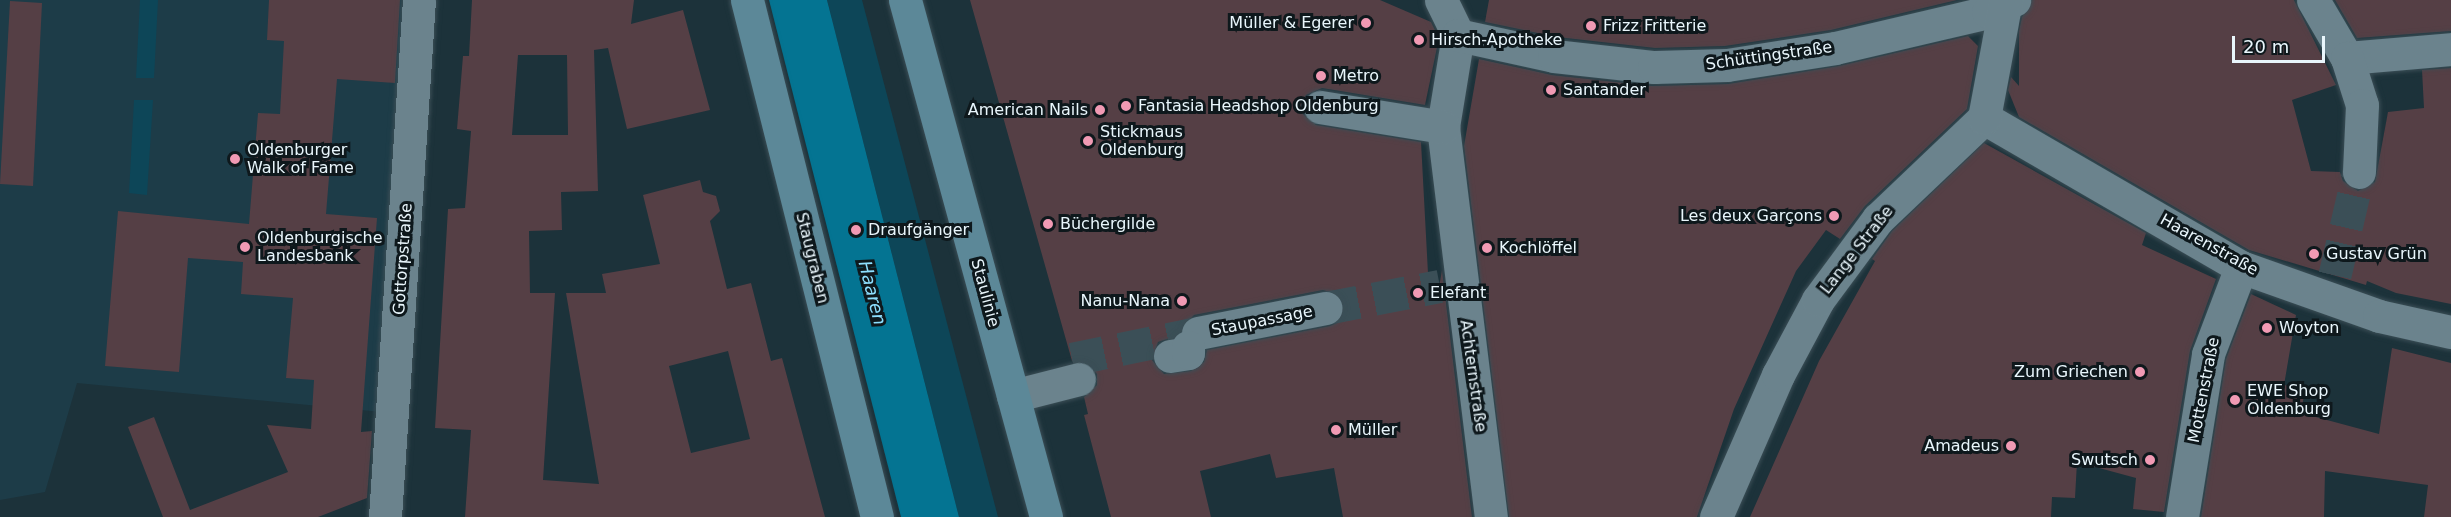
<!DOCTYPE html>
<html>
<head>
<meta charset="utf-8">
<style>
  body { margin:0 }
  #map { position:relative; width:2451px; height:517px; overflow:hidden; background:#1c323a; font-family:"DejaVu Sans",sans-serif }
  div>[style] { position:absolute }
  .built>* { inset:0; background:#1d3c48 }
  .green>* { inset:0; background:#0d4658 }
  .water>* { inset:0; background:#047492 }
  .building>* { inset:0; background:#553f45 }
  .street-tunnel>* { height:33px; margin-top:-16.5px; transform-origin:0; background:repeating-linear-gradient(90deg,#3b4f57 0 33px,transparent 0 49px) }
  .roads { filter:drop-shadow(0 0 2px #3b4e56) drop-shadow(0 0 2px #3b4e56) }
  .street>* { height:33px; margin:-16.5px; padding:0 16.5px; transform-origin:16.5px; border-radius:16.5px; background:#6b838d }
  .secondary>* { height:33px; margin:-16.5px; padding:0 16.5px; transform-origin:16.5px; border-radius:16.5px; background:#5c8898 }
  .dots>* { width:16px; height:16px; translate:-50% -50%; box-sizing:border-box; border:3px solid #0e181c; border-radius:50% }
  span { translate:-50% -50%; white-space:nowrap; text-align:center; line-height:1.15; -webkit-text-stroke:6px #0e181c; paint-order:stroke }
  .poi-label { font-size:16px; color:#e9f6fc }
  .right { translate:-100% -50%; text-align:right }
  .left { translate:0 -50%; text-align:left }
  .street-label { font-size:16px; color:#e9f6fc }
  .water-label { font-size:18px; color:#8ddffe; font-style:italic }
  .scale { position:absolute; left:2232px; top:36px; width:93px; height:27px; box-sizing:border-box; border:3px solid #e9f6fc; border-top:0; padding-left:8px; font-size:18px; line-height:21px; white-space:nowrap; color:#e9f6fc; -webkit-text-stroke:4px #0e181c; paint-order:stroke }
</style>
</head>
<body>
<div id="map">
  <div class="built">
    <div style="clip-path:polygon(0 0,421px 0,392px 413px,77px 383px,45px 492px,0 500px)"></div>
  </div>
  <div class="green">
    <div style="clip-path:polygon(140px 0,158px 0,154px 78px,136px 78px)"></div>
    <div style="clip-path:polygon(827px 0,862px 0,998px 517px,959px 517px)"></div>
    <div style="clip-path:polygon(134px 100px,153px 100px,147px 195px,129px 193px)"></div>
  </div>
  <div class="water">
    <div style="clip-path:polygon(769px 0,827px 0,959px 517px,901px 517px)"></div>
  </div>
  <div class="building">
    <div style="clip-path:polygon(269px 0,400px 0,395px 83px,337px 79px,326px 214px,377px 218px,361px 432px,372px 431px,367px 498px,318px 517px,163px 517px,128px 427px,154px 417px,190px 510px,288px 472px,267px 425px,311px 429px,314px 380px,286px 378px,293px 298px,241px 294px,243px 262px,188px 258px,179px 372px,105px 366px,118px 211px,249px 224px,258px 113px,280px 114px,284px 41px,267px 40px)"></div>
    <div style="clip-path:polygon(evenodd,472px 0,634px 0,631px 24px,683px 10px,710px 110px,627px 129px,608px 48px,594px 50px,598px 191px,561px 192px,562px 230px,529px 231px,530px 293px,555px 293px,543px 480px,599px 484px,566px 293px,606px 293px,602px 274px,660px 264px,643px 195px,700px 180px,703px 192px,716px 196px,720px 211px,710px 221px,727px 289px,751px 283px,771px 361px,782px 358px,825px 517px,465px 517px,471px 430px,435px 428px,448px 209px,465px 208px,471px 131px,457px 129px,463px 56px,469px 56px,472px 0,518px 55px,567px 55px,568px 135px,512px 135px,518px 55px,472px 0,728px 351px,750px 439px,691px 453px,669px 366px,728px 351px)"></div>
    <div style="clip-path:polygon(evenodd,970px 0,1380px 0,1431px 22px,1439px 38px,1425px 105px,1322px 88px,1306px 95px,1301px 105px,1303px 114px,1316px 125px,1421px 142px,1429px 292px,1438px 293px,1442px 270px,1472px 517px,1343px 517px,1334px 468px,1276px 478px,1270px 454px,1200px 471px,1211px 517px,1111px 517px,1084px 415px,1088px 414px,1084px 397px,1097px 385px,1097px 374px,1085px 361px,1072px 361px,970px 0,1323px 290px,1340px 295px,1344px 305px,1339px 322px,1330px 326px,1207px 350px,1204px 362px,1191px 371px,1164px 374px,1152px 360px,1158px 342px,1173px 337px,1194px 315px,1323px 290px)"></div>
    <div style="clip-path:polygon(1489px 0,1957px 0,1831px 30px,1725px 46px,1655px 48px,1557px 37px,1485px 22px)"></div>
    <div style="clip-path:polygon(2032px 0,2294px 0,2336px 85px,2292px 100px,2311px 171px,2340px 172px,2343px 181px,2358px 191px,2375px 182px,2388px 112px,2424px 108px,2422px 70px,2451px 68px,2451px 304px,2396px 293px,2367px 281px,2366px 285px,2249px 250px,2019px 117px,2008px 90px,2011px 77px,2019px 86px,2019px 31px,2022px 17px)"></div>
    <div style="clip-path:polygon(2335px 0,2451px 0,2451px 31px,2357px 38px)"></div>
    <div style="clip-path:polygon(10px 1px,42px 3px,33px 186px,0 184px)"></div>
    <div style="clip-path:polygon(1968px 36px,1978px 46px,1967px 109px,1865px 206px,1840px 239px,1826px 230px,1796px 271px,1734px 409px,1697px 517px,1509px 517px,1464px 146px,1479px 59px,1552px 75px,1652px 86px,1728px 84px,1839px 66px)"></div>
    <div style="clip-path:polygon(1984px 143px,2146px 233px,2142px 245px,2216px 279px,2190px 351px,2164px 512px,2133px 509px,2136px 478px,2077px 462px,2075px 498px,2052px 497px,2051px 517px,1750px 517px,1819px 361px,1875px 261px,1872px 259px,1892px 231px)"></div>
    <div style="clip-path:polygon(2251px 294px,2296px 315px,2284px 385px,2305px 389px,2301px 413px,2379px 434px,2392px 348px,2451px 363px,2451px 517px,2424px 517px,2428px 485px,2325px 471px,2324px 517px,2201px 517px,2226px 359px)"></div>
  </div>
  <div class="street-tunnel">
    <div style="left:2335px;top:275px;width:106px;rotate:-76.9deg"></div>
    <div style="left:1326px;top:308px;width:116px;rotate:-10.9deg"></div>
    <div style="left:1072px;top:359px;width:129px;rotate:-11.7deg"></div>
  </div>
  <div class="roads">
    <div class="street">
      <div style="left:1441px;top:0;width:39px;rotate:64deg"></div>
      <div style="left:1458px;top:35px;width:93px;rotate:99.3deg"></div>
      <div style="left:1443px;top:127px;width:393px;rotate:83deg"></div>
      <div style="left:2313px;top:0;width:67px;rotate:59.6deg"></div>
      <div style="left:2347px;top:58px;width:104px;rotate:-4.9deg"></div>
      <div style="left:1458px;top:35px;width:98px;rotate:12.3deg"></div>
      <div style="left:1554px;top:56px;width:101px;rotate:6.3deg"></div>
      <div style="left:1654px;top:67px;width:73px;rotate:-1.6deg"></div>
      <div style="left:1727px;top:65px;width:109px;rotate:-8.9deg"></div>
      <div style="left:1835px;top:48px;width:157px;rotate:-13.2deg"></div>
      <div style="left:1988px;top:12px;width:29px;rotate:-25deg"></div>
      <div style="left:2347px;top:58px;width:49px;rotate:72.3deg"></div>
      <div style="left:2362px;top:105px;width:67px;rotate:92.6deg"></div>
      <div style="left:1320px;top:107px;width:125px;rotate:9.2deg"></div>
      <div style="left:1984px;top:118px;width:297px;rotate:30.1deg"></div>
      <div style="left:2241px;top:267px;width:146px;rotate:19.5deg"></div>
      <div style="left:2379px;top:316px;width:74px;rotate:12.5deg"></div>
      <div style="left:1198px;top:333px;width:130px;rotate:-11.1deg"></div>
      <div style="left:1170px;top:356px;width:18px;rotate:-9deg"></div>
      <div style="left:1188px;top:353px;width:6px;rotate:-90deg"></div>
      <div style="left:1013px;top:396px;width:68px;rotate:-14.4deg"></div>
      <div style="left:385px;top:517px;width:518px;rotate:-86.24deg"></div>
      <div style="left:1716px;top:517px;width:155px;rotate:-66.4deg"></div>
      <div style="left:1778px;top:375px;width:85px;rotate:-61.9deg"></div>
      <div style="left:1818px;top:300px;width:101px;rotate:-53.5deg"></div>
      <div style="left:1878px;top:219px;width:146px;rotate:-43.6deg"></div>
      <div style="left:1984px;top:118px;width:120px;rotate:-79.4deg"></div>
      <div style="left:2182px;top:517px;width:165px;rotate:-80.9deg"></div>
      <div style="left:2208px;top:354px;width:93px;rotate:-69.2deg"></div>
    </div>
    <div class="secondary">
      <div style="left:747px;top:0;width:533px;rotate:75.89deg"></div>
      <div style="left:905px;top:0;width:536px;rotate:74.74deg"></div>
    </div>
  </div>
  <div class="dots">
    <div style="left:1366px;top:23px;background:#f09ab4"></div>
    <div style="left:1591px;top:26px;background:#f09ab4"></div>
    <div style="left:1419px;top:40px;background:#f09ab4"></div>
    <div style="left:1321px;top:76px;background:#f09ab4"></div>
    <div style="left:1551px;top:90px;background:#f09ab4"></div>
    <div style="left:1126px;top:106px;background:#f09ab4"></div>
    <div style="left:1100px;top:110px;background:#f09ab4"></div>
    <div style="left:1088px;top:141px;background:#f09ab4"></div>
    <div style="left:235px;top:159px;background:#f09ab4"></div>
    <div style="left:1834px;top:216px;background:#f09ab4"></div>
    <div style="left:1048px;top:224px;background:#f09ab4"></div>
    <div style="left:856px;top:230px;background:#f09ab4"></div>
    <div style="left:245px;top:247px;background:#f09ab4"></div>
    <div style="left:1487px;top:248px;background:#f09ab4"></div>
    <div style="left:2314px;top:254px;background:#f09ab4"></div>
    <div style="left:1418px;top:293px;background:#f09ab4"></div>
    <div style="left:1182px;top:301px;background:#f09ab4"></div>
    <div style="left:2267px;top:328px;background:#f09ab4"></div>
    <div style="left:2140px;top:372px;background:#f09ab4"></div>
    <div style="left:2235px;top:400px;background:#f09ab4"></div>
    <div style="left:1336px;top:430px;background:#f09ab4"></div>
    <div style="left:2011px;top:446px;background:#f09ab4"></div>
    <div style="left:2150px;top:460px;background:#f09ab4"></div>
  </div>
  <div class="poi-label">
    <span class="right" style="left:1354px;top:23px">Müller &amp; Egerer</span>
    <span class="left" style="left:1603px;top:26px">Frizz Fritterie</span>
    <span class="left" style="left:1431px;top:40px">Hirsch-Apotheke</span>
    <span class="left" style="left:1333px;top:76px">Metro</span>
    <span class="left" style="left:1563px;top:90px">Santander</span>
    <span class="left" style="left:1138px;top:106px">Fantasia Headshop Oldenburg</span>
    <span class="right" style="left:1088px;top:110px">American Nails</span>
    <span class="left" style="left:1100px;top:141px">Stickmaus<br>Oldenburg</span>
    <span class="left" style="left:247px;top:159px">Oldenburger<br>Walk of Fame</span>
    <span class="right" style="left:1822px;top:216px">Les deux Garçons</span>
    <span class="left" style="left:1060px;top:224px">Büchergilde</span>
    <span class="left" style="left:868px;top:230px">Draufgänger</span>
    <span class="left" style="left:257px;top:247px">Oldenburgische<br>Landesbank</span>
    <span class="left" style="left:1499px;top:248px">Kochlöffel</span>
    <span class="left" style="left:2326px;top:254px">Gustav Grün</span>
    <span class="left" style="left:1430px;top:293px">Elefant</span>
    <span class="right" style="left:1170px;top:301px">Nanu-Nana</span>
    <span class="left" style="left:2279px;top:328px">Woyton</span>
    <span class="right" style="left:2128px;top:372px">Zum Griechen</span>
    <span class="left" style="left:2247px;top:400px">EWE Shop<br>Oldenburg</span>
    <span class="left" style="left:1348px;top:430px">Müller</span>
    <span class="right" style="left:1999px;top:446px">Amadeus</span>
    <span class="right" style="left:2138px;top:460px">Swutsch</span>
  </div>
  <div class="street-label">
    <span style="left:1769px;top:56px;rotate:-8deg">Schüttingstraße</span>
    <span style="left:2209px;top:245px;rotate:29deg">Haarenstraße</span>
    <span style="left:1857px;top:250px;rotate:-52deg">Lange Straße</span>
    <span style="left:812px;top:258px;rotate:76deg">Staugraben</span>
    <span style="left:403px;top:259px;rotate:-86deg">Gottorpstraße</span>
    <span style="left:985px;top:293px;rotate:75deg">Staulinie</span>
    <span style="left:1262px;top:321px;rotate:-11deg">Staupassage</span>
    <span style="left:1473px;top:376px;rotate:82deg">Achternstraße</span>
    <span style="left:2204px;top:390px;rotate:-79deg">Mottenstraße</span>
  </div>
  <div class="water-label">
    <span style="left:872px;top:293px;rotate:76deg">Haaren</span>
  </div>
  <div class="scale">20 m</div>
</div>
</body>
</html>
